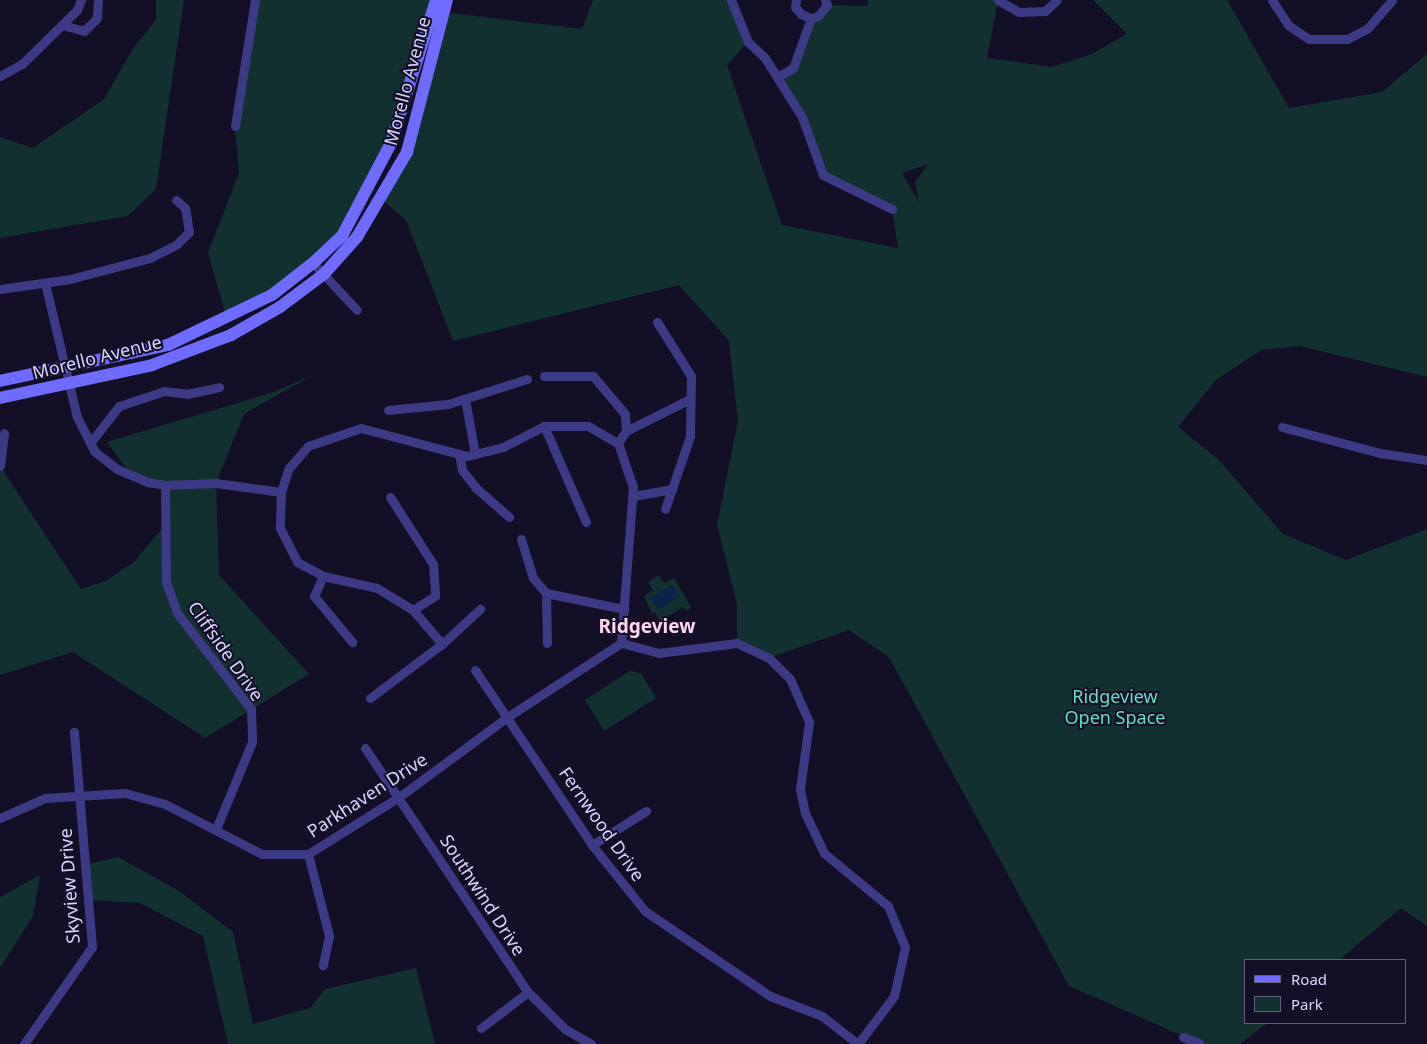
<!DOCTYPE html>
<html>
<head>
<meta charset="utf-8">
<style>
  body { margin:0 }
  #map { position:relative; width:1427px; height:1044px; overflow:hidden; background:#130f26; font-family:"Noto Sans",sans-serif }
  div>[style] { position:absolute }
  .green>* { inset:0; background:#12302f }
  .water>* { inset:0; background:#0c2248 }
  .street>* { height:9px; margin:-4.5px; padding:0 4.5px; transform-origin:4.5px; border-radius:4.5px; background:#3d3a85 }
  .secondary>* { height:12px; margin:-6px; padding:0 6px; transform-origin:6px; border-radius:6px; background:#6f6bff }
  span { translate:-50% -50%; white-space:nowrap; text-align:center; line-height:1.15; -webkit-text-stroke:4px #130f26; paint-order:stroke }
  .street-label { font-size:18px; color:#d9d4ff }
  .park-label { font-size:18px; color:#5fe0c0 }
  .neighbourhood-label { font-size:19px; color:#ffd6f0; font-weight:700 }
  .legend { position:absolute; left:1244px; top:959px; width:162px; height:65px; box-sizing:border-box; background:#130f26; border:1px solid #625e7d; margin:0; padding:6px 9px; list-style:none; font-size:15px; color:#d9d4ff }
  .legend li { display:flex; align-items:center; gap:10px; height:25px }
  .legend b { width:25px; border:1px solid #625e7d }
</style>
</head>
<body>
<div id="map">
  <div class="green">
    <div style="clip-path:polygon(156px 0,184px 0,156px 189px,128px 216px,0 238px,0 137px,33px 148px,104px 99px,134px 47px,156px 20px)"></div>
    <div style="clip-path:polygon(255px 0,436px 0,391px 143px,342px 236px,313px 263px,227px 319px,208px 253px,239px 173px,235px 126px)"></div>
    <div style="clip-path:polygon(evenodd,593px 0,731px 0,748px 42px,727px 65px,782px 225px,898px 248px,892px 209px,823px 175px,802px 117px,777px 77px,793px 68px,807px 30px,827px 5px,867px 6px,868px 0,998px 0,987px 58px,1052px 67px,1092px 54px,1127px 34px,1093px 0,1227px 0,1289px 108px,1382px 92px,1427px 54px,1427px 377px,1300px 346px,1261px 350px,1215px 381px,1178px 427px,1218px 459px,1283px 534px,1346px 560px,1427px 529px,1427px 926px,1401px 908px,1339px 960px,1246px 960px,1246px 1023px,1267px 1023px,1240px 1044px,1201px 1044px,1069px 986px,889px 657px,849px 630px,769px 658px,737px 643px,737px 605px,717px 525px,738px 421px,729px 341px,679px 285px,453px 341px,406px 220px,380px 198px,407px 152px,444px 12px,582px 29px,593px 0,928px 164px,915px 182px,919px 202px,902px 173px,928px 164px)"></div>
    <div style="clip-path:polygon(313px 375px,244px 414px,216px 483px,219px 575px,309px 674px,205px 738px,73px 652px,0 675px,0 466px,81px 589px,105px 581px,134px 562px,165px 525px,165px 485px,132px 476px,107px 442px,271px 393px)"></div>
    <div style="clip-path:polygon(659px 575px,664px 583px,674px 578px,691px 607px,686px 611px,683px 607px,660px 621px,655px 612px,652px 614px,644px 596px,653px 590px,648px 582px)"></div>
    <div style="clip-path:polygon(630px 671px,641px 673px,656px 698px,604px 731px,585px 700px)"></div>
    <div style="clip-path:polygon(118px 857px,179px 891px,233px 932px,253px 1024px,310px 1008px,325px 989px,416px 968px,435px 1044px,228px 1044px,203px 936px,140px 903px,88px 900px,85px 865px)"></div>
    <div style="clip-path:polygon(40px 875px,33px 916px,0 968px,0 897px)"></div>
  </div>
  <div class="water">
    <div style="clip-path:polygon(672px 585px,679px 597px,658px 610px,650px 598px)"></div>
  </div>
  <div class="street">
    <div style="left:731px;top:0;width:45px;rotate:68deg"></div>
    <div style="left:748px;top:42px;width:23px;rotate:43deg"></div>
    <div style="left:765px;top:58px;width:70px;rotate:57.9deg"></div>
    <div style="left:802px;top:117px;width:62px;rotate:70.1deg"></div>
    <div style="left:823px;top:175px;width:77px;rotate:26.2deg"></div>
    <div style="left:796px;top:0;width:7px;rotate:98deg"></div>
    <div style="left:795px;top:7px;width:9px;rotate:49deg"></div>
    <div style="left:801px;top:14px;width:11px;rotate:22deg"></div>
    <div style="left:811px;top:18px;width:7px;rotate:-16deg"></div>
    <div style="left:818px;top:16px;width:14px;rotate:-51deg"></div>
    <div style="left:827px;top:5px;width:5px;rotate:-112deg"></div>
    <div style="left:998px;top:0;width:24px;rotate:30deg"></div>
    <div style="left:1019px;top:12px;width:26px;rotate:-2deg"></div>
    <div style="left:1045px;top:11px;width:16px;rotate:-43deg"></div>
    <div style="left:1272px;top:0;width:30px;rotate:57deg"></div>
    <div style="left:1288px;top:25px;width:25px;rotate:34deg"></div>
    <div style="left:1309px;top:39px;width:38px"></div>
    <div style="left:1347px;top:39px;width:22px;rotate:-27deg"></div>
    <div style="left:1367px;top:29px;width:38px;rotate:-49deg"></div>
    <div style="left:62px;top:25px;width:23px;rotate:15deg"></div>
    <div style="left:84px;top:31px;width:18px;rotate:-45deg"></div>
    <div style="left:97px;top:18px;width:18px;rotate:-87deg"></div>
    <div style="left:0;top:76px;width:25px;rotate:-29deg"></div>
    <div style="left:22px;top:64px;width:77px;rotate:-44.5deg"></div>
    <div style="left:77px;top:10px;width:11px;rotate:-68deg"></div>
    <div style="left:777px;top:77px;width:18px;rotate:-29deg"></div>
    <div style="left:793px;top:68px;width:53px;rotate:-70.2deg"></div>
    <div style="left:235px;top:126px;width:128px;rotate:-81deg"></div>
    <div style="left:313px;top:263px;width:64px;rotate:46.9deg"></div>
    <div style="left:45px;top:283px;width:138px;rotate:76.6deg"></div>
    <div style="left:77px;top:417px;width:38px;rotate:63deg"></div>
    <div style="left:94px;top:451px;width:29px;rotate:38deg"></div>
    <div style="left:117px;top:469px;width:33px;rotate:23deg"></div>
    <div style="left:147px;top:482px;width:18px;rotate:9deg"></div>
    <div style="left:165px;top:485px;width:51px;rotate:-2.2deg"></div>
    <div style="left:216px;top:483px;width:66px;rotate:7.9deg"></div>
    <div style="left:281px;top:492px;width:25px;rotate:-72deg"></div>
    <div style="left:289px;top:468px;width:29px;rotate:-49deg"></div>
    <div style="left:308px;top:446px;width:56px;rotate:-18.8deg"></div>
    <div style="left:361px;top:428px;width:110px;rotate:14.8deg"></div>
    <div style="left:467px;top:456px;width:37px;rotate:-14deg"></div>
    <div style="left:503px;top:447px;width:46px;rotate:-27.1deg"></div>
    <div style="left:544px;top:426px;width:44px"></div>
    <div style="left:588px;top:426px;width:34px;rotate:30deg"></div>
    <div style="left:618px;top:443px;width:46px;rotate:71.2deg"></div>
    <div style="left:633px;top:487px;width:156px;rotate:94.4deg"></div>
    <div style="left:0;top:289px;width:71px;rotate:-8.1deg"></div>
    <div style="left:70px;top:279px;width:83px;rotate:-14.7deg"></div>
    <div style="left:150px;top:258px;width:30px;rotate:-27deg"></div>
    <div style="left:177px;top:244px;width:17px;rotate:-45deg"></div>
    <div style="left:189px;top:232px;width:24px;rotate:-99deg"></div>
    <div style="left:185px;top:208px;width:12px;rotate:-138deg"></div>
    <div style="left:657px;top:322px;width:64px;rotate:57.8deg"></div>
    <div style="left:691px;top:376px;width:60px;rotate:91deg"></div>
    <div style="left:690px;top:436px;width:77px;rotate:108.9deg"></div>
    <div style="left:544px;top:376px;width:49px"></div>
    <div style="left:593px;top:376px;width:50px;rotate:49.9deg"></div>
    <div style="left:625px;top:414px;width:17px;rotate:87deg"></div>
    <div style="left:626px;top:431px;width:14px;rotate:124deg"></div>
    <div style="left:465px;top:399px;width:56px;rotate:79.7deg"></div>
    <div style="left:388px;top:410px;width:60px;rotate:-5.7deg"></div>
    <div style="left:448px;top:404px;width:83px;rotate:-17.6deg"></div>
    <div style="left:544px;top:426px;width:105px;rotate:66.4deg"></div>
    <div style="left:1282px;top:427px;width:101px;rotate:14.9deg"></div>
    <div style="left:1380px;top:453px;width:48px;rotate:8.5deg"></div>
    <div style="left:626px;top:431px;width:72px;rotate:-26.6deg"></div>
    <div style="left:90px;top:443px;width:47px;rotate:-51.9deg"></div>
    <div style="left:119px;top:406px;width:47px;rotate:-18.4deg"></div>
    <div style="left:164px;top:391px;width:23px;rotate:7deg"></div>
    <div style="left:187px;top:394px;width:33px;rotate:-12deg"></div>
    <div style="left:459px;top:454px;width:16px;rotate:79deg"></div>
    <div style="left:462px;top:470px;width:23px;rotate:52deg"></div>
    <div style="left:476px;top:488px;width:44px;rotate:41.3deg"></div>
    <div style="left:0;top:466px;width:33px;rotate:-83deg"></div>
    <div style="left:165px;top:485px;width:97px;rotate:89.4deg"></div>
    <div style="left:166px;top:582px;width:33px;rotate:70deg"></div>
    <div style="left:177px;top:613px;width:121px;rotate:52.4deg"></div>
    <div style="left:251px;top:709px;width:33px;rotate:88deg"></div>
    <div style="left:252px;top:742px;width:94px;rotate:112.5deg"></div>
    <div style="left:281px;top:492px;width:36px;rotate:92deg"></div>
    <div style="left:280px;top:528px;width:38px;rotate:63deg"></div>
    <div style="left:297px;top:562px;width:30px;rotate:28deg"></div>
    <div style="left:323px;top:576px;width:55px;rotate:12.5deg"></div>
    <div style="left:377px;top:588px;width:42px;rotate:31.4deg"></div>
    <div style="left:413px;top:610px;width:45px;rotate:49.5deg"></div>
    <div style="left:633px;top:496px;width:40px;rotate:-10deg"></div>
    <div style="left:390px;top:497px;width:80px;rotate:57.3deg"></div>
    <div style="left:433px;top:564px;width:32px;rotate:86deg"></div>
    <div style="left:435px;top:596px;width:26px;rotate:148deg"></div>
    <div style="left:521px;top:539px;width:41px;rotate:72.9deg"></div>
    <div style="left:533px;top:578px;width:20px;rotate:49deg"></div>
    <div style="left:546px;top:593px;width:50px;rotate:88.9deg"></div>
    <div style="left:323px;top:576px;width:22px;rotate:114deg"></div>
    <div style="left:314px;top:596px;width:60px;rotate:50.4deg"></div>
    <div style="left:546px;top:593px;width:80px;rotate:11.6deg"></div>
    <div style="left:475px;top:670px;width:211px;rotate:56.2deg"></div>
    <div style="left:592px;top:845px;width:85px;rotate:51.2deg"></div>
    <div style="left:645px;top:911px;width:151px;rotate:34.2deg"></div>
    <div style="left:770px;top:996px;width:56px;rotate:21deg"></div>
    <div style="left:822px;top:1016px;width:46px;rotate:37.9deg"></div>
    <div style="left:858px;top:1044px;width:60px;rotate:-53.1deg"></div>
    <div style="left:894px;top:996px;width:50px;rotate:-77.3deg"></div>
    <div style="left:905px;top:947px;width:44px;rotate:-112.5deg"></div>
    <div style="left:888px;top:906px;width:83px;rotate:-140.4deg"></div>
    <div style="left:824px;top:853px;width:44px;rotate:-115.4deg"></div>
    <div style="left:805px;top:813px;width:25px;rotate:-102deg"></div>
    <div style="left:800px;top:789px;width:68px;rotate:-82.3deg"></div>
    <div style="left:809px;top:722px;width:47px;rotate:-113.8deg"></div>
    <div style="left:790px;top:679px;width:30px;rotate:-135deg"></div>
    <div style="left:769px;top:658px;width:35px;rotate:-155deg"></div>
    <div style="left:737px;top:643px;width:79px;rotate:172.7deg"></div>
    <div style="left:659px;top:653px;width:39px;rotate:-165deg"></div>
    <div style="left:370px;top:698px;width:90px;rotate:-36.9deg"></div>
    <div style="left:442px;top:644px;width:52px;rotate:-42.6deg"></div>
    <div style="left:365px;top:748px;width:293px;rotate:56.3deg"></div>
    <div style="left:528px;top:992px;width:52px;rotate:45deg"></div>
    <div style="left:565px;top:1029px;width:30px;rotate:30deg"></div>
    <div style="left:0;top:818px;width:49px;rotate:-24deg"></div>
    <div style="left:45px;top:798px;width:80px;rotate:-3.6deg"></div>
    <div style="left:125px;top:793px;width:41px;rotate:15.4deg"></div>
    <div style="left:165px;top:804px;width:109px;rotate:27.3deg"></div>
    <div style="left:262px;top:854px;width:46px"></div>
    <div style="left:308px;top:854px;width:107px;rotate:-32.1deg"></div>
    <div style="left:399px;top:797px;width:137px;rotate:-36.4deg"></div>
    <div style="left:509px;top:716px;width:134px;rotate:-33.1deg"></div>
    <div style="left:592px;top:845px;width:64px;rotate:-32.2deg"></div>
    <div style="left:308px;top:854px;width:85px;rotate:75.6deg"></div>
    <div style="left:329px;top:936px;width:30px;rotate:102deg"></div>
    <div style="left:481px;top:1028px;width:59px;rotate:-37.5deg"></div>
    <div style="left:1183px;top:1037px;width:18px;rotate:22deg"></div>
    <div style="left:24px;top:1044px;width:118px;rotate:-55deg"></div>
    <div style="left:92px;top:947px;width:216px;rotate:-94.8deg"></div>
  </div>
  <div class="secondary">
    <div style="left:0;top:381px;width:172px;rotate:-12.1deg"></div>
    <div style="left:168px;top:345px;width:115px;rotate:-25.7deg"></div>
    <div style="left:272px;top:295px;width:52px;rotate:-38deg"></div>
    <div style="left:313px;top:263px;width:40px;rotate:-43deg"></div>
    <div style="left:342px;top:236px;width:105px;rotate:-62.2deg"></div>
    <div style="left:391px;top:143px;width:150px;rotate:-72.5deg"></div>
    <div style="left:0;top:398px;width:156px;rotate:-12.2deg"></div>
    <div style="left:152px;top:365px;width:85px;rotate:-20.8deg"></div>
    <div style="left:231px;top:335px;width:56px;rotate:-29.7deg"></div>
    <div style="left:280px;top:307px;width:55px;rotate:-36.9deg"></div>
    <div style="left:324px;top:274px;width:50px;rotate:-48.3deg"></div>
    <div style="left:357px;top:237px;width:99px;rotate:-59.5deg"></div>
    <div style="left:407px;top:152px;width:157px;rotate:-75.3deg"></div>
  </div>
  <div class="street-label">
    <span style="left:407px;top:81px;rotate:-75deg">Morello Avenue</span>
    <span style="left:97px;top:357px;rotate:-14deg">Morello Avenue</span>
    <span style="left:226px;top:651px;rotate:55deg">Cliffside Drive</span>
    <span style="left:367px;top:795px;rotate:-33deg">Parkhaven Drive</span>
    <span style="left:602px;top:824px;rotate:55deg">Fernwood Drive</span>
    <span style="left:69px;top:886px;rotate:-94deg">Skyview Drive</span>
    <span style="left:483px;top:895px;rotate:57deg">Southwind Drive</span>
  </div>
  <div class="park-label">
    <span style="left:1115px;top:707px">Ridgeview<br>Open Space</span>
  </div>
  <div class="neighbourhood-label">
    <span style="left:647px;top:627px">Ridgeview</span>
  </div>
  <ul class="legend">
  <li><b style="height:6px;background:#6f6bff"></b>Road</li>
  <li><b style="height:14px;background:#12302f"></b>Park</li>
  </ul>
</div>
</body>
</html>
